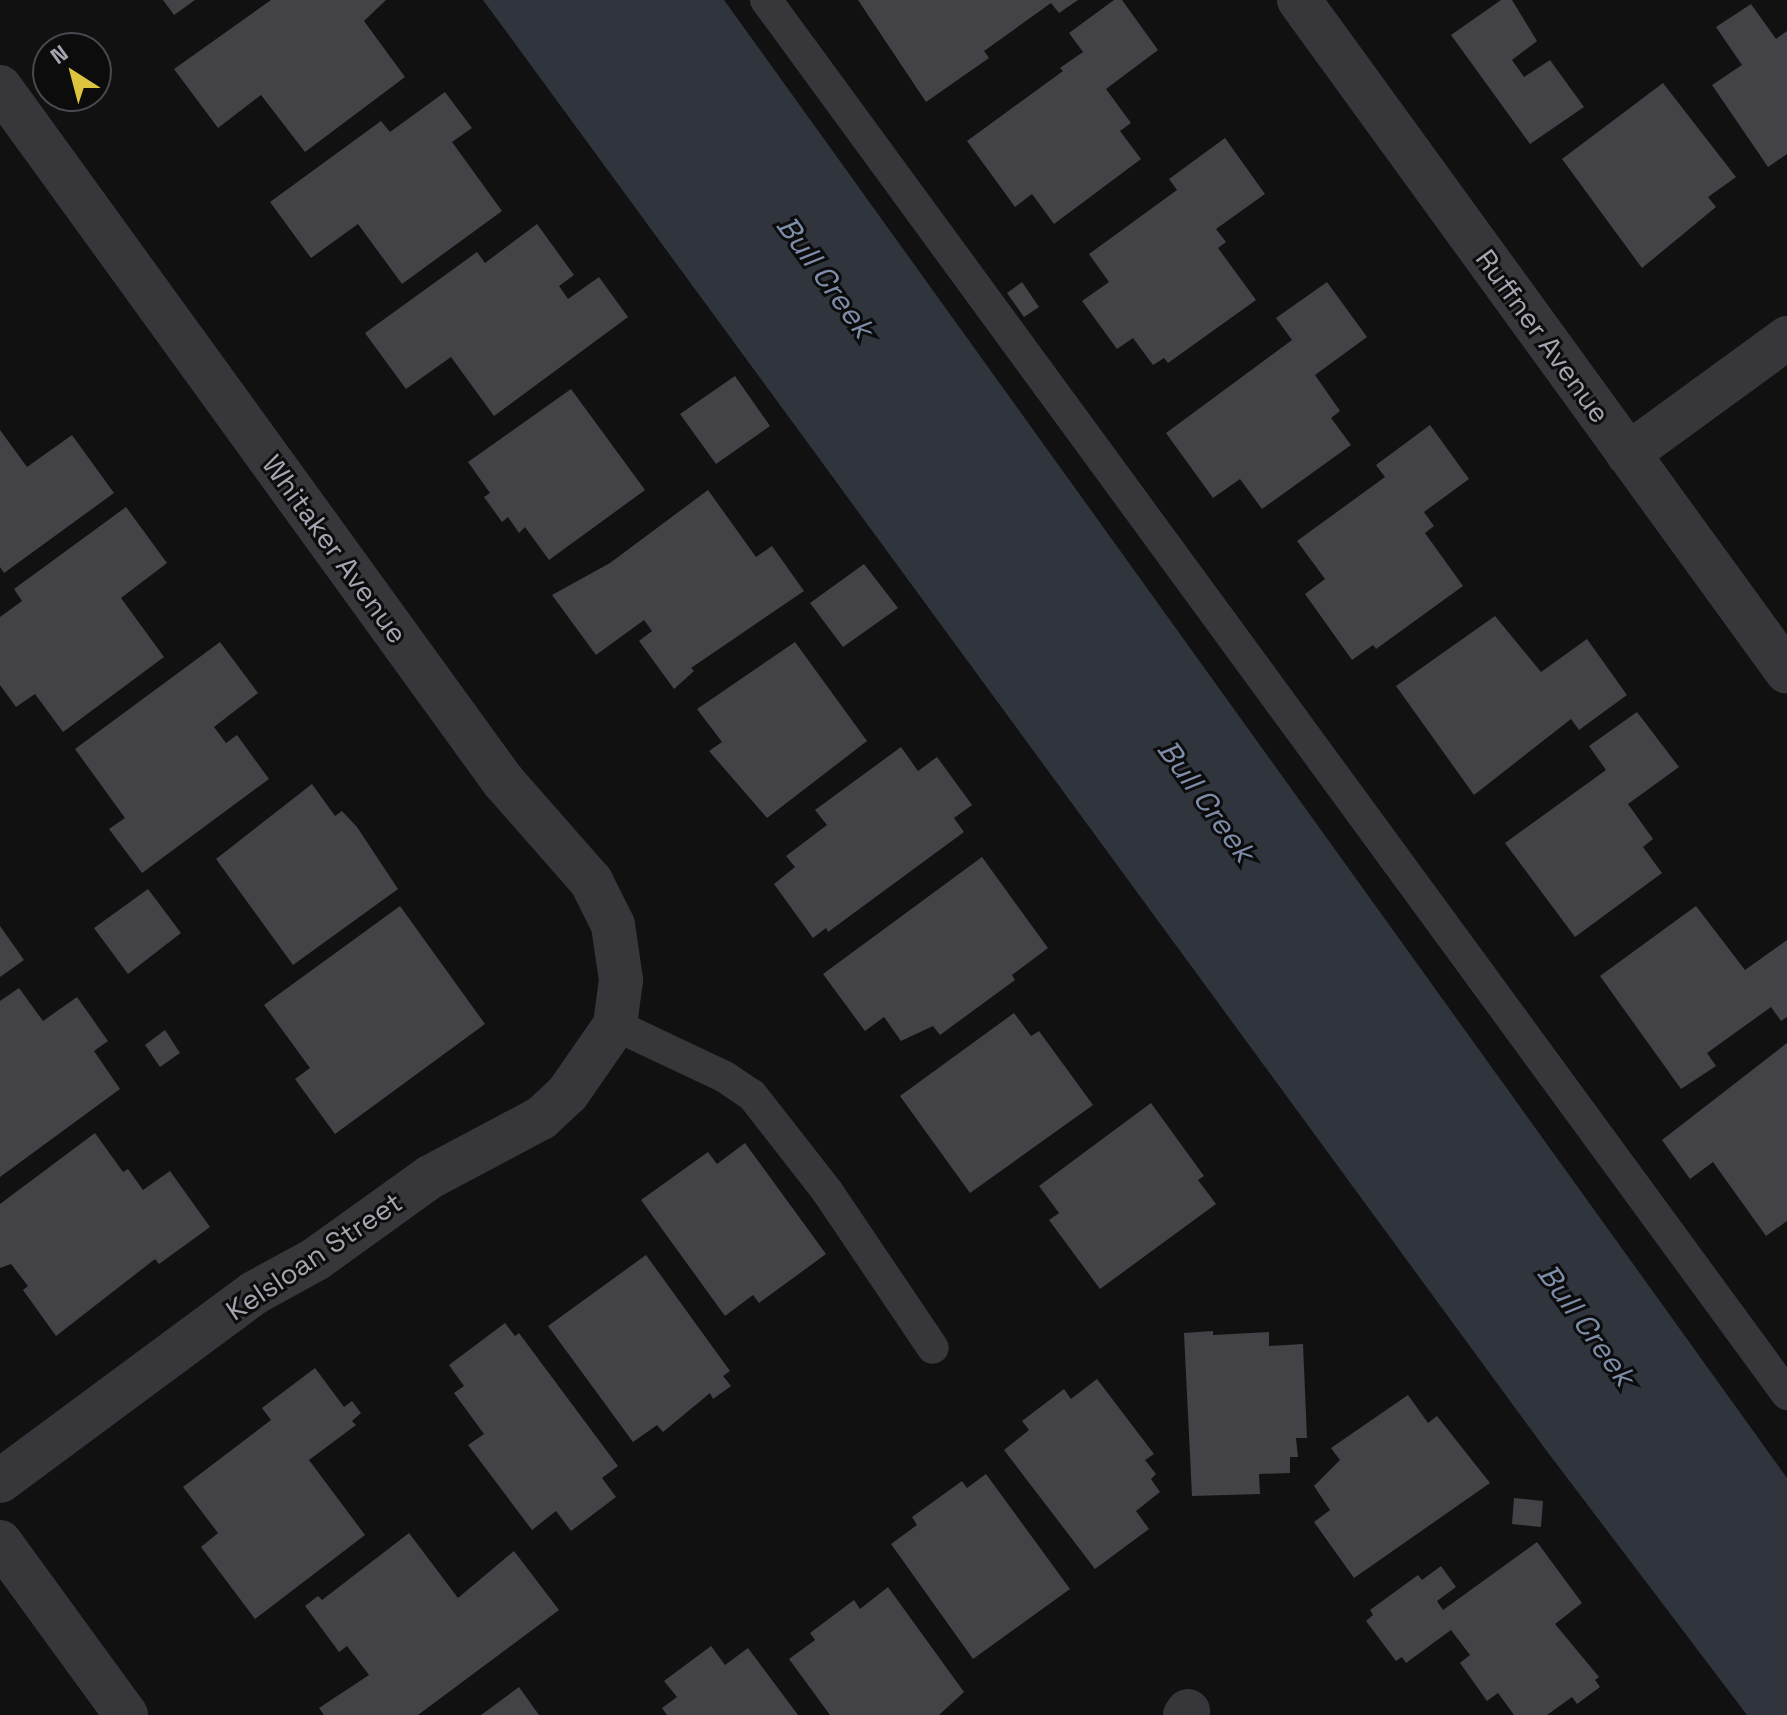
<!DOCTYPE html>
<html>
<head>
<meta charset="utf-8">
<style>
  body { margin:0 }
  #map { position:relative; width:1787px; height:1715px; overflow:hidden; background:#111112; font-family:"Space Grotesk",sans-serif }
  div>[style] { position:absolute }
  .water>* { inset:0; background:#30353d }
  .building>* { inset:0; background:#434347 }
  .service>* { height:32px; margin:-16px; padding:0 16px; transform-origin:16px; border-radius:16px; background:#37373b }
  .minor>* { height:44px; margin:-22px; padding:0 22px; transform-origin:22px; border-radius:22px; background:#37373b }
  .tertiary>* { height:44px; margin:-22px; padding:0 22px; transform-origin:22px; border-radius:22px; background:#37373b }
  span { translate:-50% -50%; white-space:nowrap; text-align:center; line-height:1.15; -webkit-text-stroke:6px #0c0c0d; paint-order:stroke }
  .street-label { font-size:28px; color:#a4a5b1 }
  .water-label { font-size:30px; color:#7e8da9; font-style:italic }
  .north { position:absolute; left:32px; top:32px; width:80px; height:80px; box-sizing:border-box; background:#0c0c0d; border:2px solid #49494f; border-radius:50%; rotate:324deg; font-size:22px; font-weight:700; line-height:32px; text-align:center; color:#a4a5b1 }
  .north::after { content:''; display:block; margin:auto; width:28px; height:36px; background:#ddc43e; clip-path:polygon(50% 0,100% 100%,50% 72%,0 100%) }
</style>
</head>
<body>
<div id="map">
  <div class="water">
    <div style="clip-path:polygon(483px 0,724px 0,1787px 1478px,1787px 1715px,1747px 1715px,1546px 1450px)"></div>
  </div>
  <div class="building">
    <div style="clip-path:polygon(163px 0,195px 0,174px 15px)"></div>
    <div style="clip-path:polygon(271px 0,386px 0,364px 21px,405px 77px,305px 152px,261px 95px,218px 128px,174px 69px)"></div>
    <div style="clip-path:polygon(858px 0,1078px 0,1059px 13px,1051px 3px,984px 51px,989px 58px,926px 102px)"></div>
    <div style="clip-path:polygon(1114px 0,1122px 0,1158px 50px,1106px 89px,1131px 123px,1120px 131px,1141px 159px,1054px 224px,1032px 194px,1015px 207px,967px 141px,1063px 71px,1060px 68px,1083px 52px,1069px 33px)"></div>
    <div style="clip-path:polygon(1501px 0,1512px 0,1537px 41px,1512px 60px,1524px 77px,1550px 60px,1584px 107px,1530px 144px,1451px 35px)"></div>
    <div style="clip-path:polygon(1751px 4px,1776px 39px,1787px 31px,1787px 154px,1768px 167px,1712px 85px,1742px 65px,1716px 27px)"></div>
    <div style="clip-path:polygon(1663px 83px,1736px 177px,1708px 197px,1716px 207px,1642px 268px,1562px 159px)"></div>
    <div style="clip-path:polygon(445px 92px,472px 128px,452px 142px,502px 211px,402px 284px,358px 224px,311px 258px,270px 202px,381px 121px,390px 132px)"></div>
    <div style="clip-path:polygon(1225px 138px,1265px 194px,1216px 229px,1226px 242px,1218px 248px,1256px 300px,1168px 363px,1164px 358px,1153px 365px,1133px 338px,1117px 349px,1082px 301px,1109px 282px,1089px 254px,1177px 190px,1169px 179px)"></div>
    <div style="clip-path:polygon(537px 224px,574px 275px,559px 286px,568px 299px,599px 277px,628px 317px,494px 416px,451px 357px,406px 389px,365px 333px,477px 252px,485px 263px)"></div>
    <div style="clip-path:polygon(1022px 282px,1039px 307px,1024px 317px,1007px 293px)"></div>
    <div style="clip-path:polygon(1327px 282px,1367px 337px,1315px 375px,1340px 411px,1331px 418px,1351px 445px,1262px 509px,1240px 479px,1213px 498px,1166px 433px,1292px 340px,1276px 318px)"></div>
    <div style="clip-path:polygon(735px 376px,770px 426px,716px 464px,680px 414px)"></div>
    <div style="clip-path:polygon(571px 389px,645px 490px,549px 560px,525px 527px,519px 533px,508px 517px,502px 522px,484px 497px,490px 493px,468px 462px)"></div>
    <div style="clip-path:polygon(1430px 425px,1469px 479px,1424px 512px,1434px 526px,1425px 533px,1463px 586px,1376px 649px,1373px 645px,1352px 660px,1305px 594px,1325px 579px,1297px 541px,1385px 477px,1376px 465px)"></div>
    <div style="clip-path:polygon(0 430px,27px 467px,72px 435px,114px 493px,4px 573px,0 567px)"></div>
    <div style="clip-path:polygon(708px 490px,756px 557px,772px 546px,804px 591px,691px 668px,694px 671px,674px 689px,639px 641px,652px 631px,644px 620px,596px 655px,552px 595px,610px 563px)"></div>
    <div style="clip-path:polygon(126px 507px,167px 563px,121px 598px,164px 657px,63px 732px,35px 694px,16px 707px,0 685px,0 617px,22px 601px,14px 589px)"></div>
    <div style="clip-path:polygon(864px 564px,898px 608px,843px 647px,810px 603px)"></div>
    <div style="clip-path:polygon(1495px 616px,1541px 672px,1587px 639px,1627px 695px,1579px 730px,1571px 719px,1474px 795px,1396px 686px)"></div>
    <div style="clip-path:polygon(220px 642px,258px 693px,214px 727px,226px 743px,237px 735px,269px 779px,142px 873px,109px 829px,125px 818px,75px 749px)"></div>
    <div style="clip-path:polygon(795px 642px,867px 741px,767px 818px,709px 751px,722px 742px,697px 709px)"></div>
    <div style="clip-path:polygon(1637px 712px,1679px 767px,1628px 804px,1653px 839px,1643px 847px,1662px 873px,1575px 937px,1505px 843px,1606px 770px,1589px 746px)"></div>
    <div style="clip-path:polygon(901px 747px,918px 771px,937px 757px,972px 805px,954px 818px,964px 832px,828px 932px,826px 928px,813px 938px,774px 884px,795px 867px,786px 856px,827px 825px,815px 810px)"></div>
    <div style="clip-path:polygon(312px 784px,335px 816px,342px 811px,357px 827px,398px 889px,293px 965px,216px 859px)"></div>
    <div style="clip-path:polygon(982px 857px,1048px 948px,1012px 975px,1015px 980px,940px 1035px,933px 1026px,901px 1041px,884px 1017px,865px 1031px,823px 974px)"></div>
    <div style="clip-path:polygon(148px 889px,181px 933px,128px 974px,94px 928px)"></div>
    <div style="clip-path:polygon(400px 906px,485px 1024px,335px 1134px,295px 1079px,310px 1068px,264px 1005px)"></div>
    <div style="clip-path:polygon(1696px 906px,1745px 970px,1787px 940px,1787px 1017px,1781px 1021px,1771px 1007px,1707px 1053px,1716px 1066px,1681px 1089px,1600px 976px)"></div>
    <div style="clip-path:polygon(0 926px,24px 960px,0 977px)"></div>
    <div style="clip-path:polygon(19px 988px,43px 1021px,77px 997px,108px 1041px,94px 1051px,120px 1089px,0 1177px,0 1001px)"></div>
    <div style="clip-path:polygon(1014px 1013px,1031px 1036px,1039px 1031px,1093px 1105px,970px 1193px,900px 1096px)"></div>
    <div style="clip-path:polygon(165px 1030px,180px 1053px,160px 1067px,145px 1045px)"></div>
    <div style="clip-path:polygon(1787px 1043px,1787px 1221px,1766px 1236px,1713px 1162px,1690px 1179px,1662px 1140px)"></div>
    <div style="clip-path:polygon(1151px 1103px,1204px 1176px,1198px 1180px,1216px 1204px,1100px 1289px,1049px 1220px,1059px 1213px,1039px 1186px)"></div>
    <div style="clip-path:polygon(95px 1133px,123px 1172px,128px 1169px,143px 1190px,170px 1171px,210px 1227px,159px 1264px,155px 1259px,56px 1336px,23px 1290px,28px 1286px,11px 1264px,0 1268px,0 1204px)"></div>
    <div style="clip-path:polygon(745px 1143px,826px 1254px,759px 1303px,753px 1295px,725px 1316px,641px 1200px,708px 1152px,717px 1164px)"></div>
    <div style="clip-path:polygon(646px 1255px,730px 1371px,723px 1376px,731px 1386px,713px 1399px,710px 1393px,663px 1432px,657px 1425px,633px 1442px,548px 1326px)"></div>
    <div style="clip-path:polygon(505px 1323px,515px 1336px,519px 1333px,618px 1466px,602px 1478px,616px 1497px,571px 1531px,556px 1511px,532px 1530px,468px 1445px,484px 1434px,454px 1393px,464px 1386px,449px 1365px)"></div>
    <div style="clip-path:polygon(1213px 1331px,1213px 1335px,1269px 1332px,1269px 1346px,1303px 1344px,1307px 1438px,1296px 1438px,1298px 1457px,1290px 1457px,1290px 1473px,1259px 1474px,1260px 1494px,1192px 1496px,1184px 1333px)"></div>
    <div style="clip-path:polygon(315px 1368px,344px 1407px,352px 1401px,361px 1413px,352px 1421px,356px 1425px,309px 1460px,365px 1535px,255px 1619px,201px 1547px,218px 1533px,183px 1487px,271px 1420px,262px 1408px)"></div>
    <div style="clip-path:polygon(1097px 1379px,1154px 1454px,1145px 1460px,1156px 1474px,1151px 1479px,1160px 1492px,1136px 1511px,1149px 1529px,1095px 1569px,1004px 1450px,1029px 1430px,1022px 1421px,1064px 1389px,1071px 1399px)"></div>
    <div style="clip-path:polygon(1408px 1395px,1428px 1423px,1437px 1416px,1490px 1483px,1354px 1578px,1314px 1522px,1330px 1510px,1314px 1486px,1340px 1460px,1331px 1448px)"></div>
    <div style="clip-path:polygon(986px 1474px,1070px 1589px,973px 1659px,891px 1544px,917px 1525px,912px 1517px,962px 1481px,967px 1488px)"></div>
    <div style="clip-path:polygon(1514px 1498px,1543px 1501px,1541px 1527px,1512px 1524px)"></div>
    <div style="clip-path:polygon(409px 1533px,458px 1598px,514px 1551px,559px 1610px,418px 1715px,324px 1715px,319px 1708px,369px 1675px,347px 1646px,339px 1652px,305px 1606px,318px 1596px,322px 1600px)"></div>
    <div style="clip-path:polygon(1537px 1542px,1582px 1603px,1555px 1624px,1599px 1677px,1595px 1680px,1600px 1687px,1577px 1704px,1572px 1697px,1547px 1715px,1514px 1715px,1498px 1693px,1487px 1701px,1460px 1663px,1470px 1655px,1451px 1630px,1406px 1663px,1402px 1657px,1396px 1661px,1366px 1621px,1373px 1615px,1370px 1610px,1418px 1575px,1422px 1580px,1441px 1566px,1456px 1587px,1437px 1601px,1443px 1610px)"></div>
    <div style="clip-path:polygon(888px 1587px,964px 1692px,939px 1715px,830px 1715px,789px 1659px,815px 1640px,810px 1633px,854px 1600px,860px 1609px)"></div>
    <div style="clip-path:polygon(711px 1646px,725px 1665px,748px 1648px,798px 1715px,667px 1715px,662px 1708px,677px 1697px,664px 1681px)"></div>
    <div style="clip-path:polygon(519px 1687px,539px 1715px,481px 1715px)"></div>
  </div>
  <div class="service">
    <div style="left:766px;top:0;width:1728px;rotate:53.78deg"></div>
    <div style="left:615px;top:1025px;width:122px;rotate:25.3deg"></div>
    <div style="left:725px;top:1077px;width:32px;rotate:34deg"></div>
    <div style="left:752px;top:1095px;width:122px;rotate:52deg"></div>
    <div style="left:827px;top:1191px;width:189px;rotate:56deg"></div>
  </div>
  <div class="minor">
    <div style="left:1299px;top:0;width:830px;rotate:54.01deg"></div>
    <div style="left:0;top:87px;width:857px;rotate:54.07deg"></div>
    <div style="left:503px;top:781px;width:133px;rotate:48.7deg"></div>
    <div style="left:591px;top:881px;width:49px;rotate:63.4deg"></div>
    <div style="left:613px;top:925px;width:56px;rotate:81.7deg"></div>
    <div style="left:621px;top:980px;width:45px;rotate:97.6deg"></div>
    <div style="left:615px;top:1025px;width:83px;rotate:124.7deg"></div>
    <div style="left:568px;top:1093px;width:37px;rotate:137deg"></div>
    <div style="left:541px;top:1118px;width:126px;rotate:152deg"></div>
    <div style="left:430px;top:1177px;width:140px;rotate:144.3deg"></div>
    <div style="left:316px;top:1259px;width:71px;rotate:151.3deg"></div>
    <div style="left:254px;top:1293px;width:316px;rotate:143.5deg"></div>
    <div style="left:1628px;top:454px;width:197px;rotate:-36.1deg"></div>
    <div style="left:1185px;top:1715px;width:5px;rotate:-53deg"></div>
  </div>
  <div class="tertiary">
    <div style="left:0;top:1542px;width:214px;rotate:53.9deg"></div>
  </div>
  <div class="street-label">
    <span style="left:1543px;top:336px;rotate:54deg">Ruffner Avenue</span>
    <span style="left:335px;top:549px;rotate:54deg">Whitaker Avenue</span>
    <span style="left:314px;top:1256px;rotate:-34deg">Kelsloan Street</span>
  </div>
  <div class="water-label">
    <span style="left:825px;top:277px;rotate:54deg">Bull Creek</span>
    <span style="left:1206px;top:801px;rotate:54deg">Bull Creek</span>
    <span style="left:1586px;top:1325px;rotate:54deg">Bull Creek</span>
  </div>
  <div class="north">N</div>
</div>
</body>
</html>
